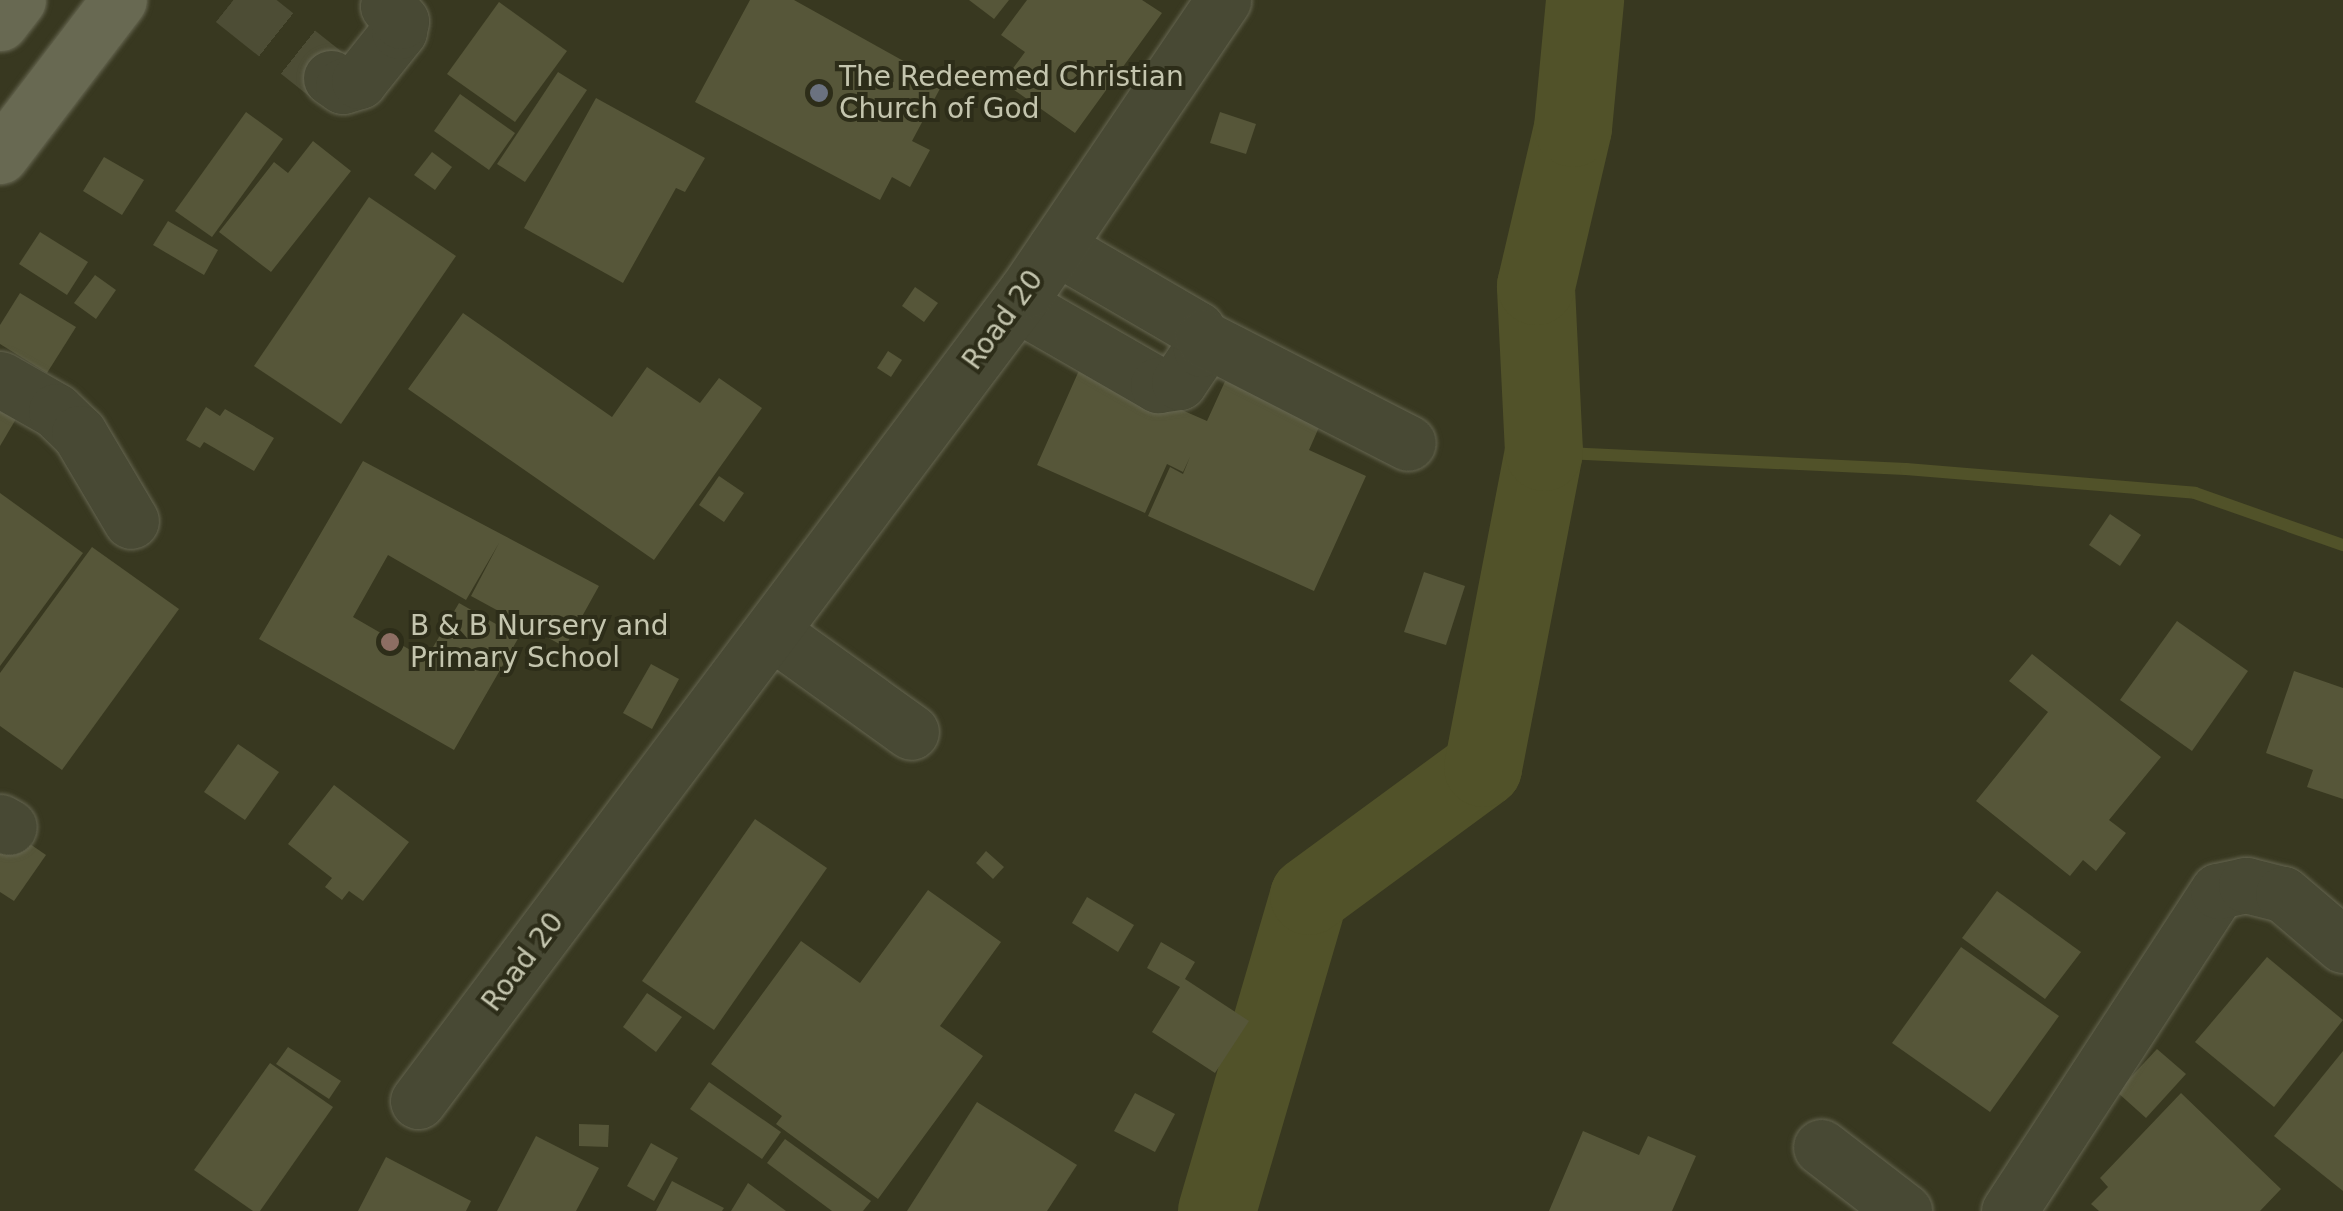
<!DOCTYPE html>
<html>
<head>
<meta charset="utf-8">
<style>
  body { margin:0 }
  #map { position:relative; width:2343px; height:1211px; overflow:hidden; background:#383820; font-family:"DejaVu Sans",sans-serif }
  div>[style] { position:absolute }
  .stream>* { height:12px; margin:-6px; padding:0 6px; transform-origin:6px; border-radius:6px; background:#515229 }
  .river>* { height:78px; margin:-39px; padding:0 39px; transform-origin:39px; border-radius:39px; background:#515229 }
  .building>* { inset:0; background:#565639 }
  .minor-tunnel>* { height:55px; margin-top:-27.5px; transform-origin:0; background:repeating-linear-gradient(90deg,#4d4d35 0 55px,transparent 0 83px) }
  .roads { filter:drop-shadow(0 0 2px #666651) drop-shadow(0 0 2px #666651) }
  .minor>* { height:55px; margin:-27.5px; padding:0 27.5px; transform-origin:27.5px; border-radius:27.5px; background:#484934 }
  .major>* { height:55px; margin:-27.5px; padding:0 27.5px; transform-origin:27.5px; border-radius:27.5px; background:#686952 }
  .dots>* { width:28px; height:28px; translate:-50% -50%; box-sizing:border-box; border:5px solid #2d2d19; border-radius:50% }
  span { translate:-50% -50%; white-space:nowrap; text-align:center; line-height:1.15; -webkit-text-stroke:8px #2d2d19; paint-order:stroke }
  .poi-label { font-size:28px; color:#c4c5ae }
  .left { translate:0 -50%; text-align:left }
  .street-label { font-size:28px; color:#c4c5ae }
</style>
</head>
<body>
<div id="map">
  <div class="stream">
    <div style="left:1544px;top:452px;width:362px;rotate:2.7deg"></div>
    <div style="left:1906px;top:469px;width:290px;rotate:4.7deg"></div>
    <div style="left:2195px;top:493px;width:157px;rotate:19.4deg"></div>
  </div>
  <div class="river">
    <div style="left:1217px;top:1211px;width:328px;rotate:-73.7deg"></div>
    <div style="left:1309px;top:896px;width:216px;rotate:-36.3deg"></div>
    <div style="left:1483px;top:768px;width:322px;rotate:-79.1deg"></div>
    <div style="left:1544px;top:452px;width:166px;rotate:-92.8deg"></div>
    <div style="left:1536px;top:286px;width:162px;rotate:-76.8deg"></div>
    <div style="left:1573px;top:128px;width:129px;rotate:-84.6deg"></div>
  </div>
  <div class="building">
    <div style="clip-path:polygon(750px 0,794px 0,943px 83px,912px 141px,930px 150px,910px 187px,892px 177px,880px 200px,695px 102px)"></div>
    <div style="clip-path:polygon(969px 0,1009px 0,994px 19px)"></div>
    <div style="clip-path:polygon(1027px 0,1142px 0,1162px 13px,1075px 133px,1003px 82px,1025px 52px,1001px 35px)"></div>
    <div style="clip-path:polygon(499px 2px,567px 51px,515px 122px,447px 74px)"></div>
    <div style="clip-path:polygon(558px 72px,587px 90px,525px 182px,497px 164px)"></div>
    <div style="clip-path:polygon(460px 94px,515px 133px,489px 170px,434px 131px)"></div>
    <div style="clip-path:polygon(596px 98px,705px 158px,685px 192px,676px 188px,623px 283px,524px 228px)"></div>
    <div style="clip-path:polygon(246px 112px,283px 139px,212px 237px,175px 211px)"></div>
    <div style="clip-path:polygon(1220px 112px,1256px 124px,1246px 154px,1210px 143px)"></div>
    <div style="clip-path:polygon(313px 141px,351px 171px,271px 272px,219px 232px,274px 162px,288px 173px)"></div>
    <div style="clip-path:polygon(432px 152px,452px 167px,435px 190px,414px 175px)"></div>
    <div style="clip-path:polygon(104px 157px,144px 180px,122px 215px,83px 191px)"></div>
    <div style="clip-path:polygon(369px 197px,456px 256px,341px 424px,254px 366px)"></div>
    <div style="clip-path:polygon(168px 221px,218px 250px,204px 275px,153px 245px)"></div>
    <div style="clip-path:polygon(40px 232px,88px 262px,67px 295px,19px 264px)"></div>
    <div style="clip-path:polygon(95px 275px,116px 290px,96px 319px,74px 303px)"></div>
    <div style="clip-path:polygon(915px 287px,938px 303px,924px 322px,902px 306px)"></div>
    <div style="clip-path:polygon(20px 293px,76px 327px,47px 373px,0 344px,0 325px)"></div>
    <div style="clip-path:polygon(463px 313px,612px 417px,647px 367px,700px 403px,719px 378px,762px 408px,654px 560px,408px 389px)"></div>
    <div style="clip-path:polygon(888px 351px,902px 360px,891px 377px,877px 368px)"></div>
    <div style="clip-path:polygon(1081px 366px,1207px 421px,1232px 366px,1327px 409px,1309px 450px,1366px 476px,1314px 591px,1148px 516px,1170px 467px,1183px 474px,1190px 457px,1183px 472px,1167px 464px,1145px 513px,1037px 465px)"></div>
    <div style="clip-path:polygon(0 387px,26px 402px,0 446px)"></div>
    <div style="clip-path:polygon(206px 407px,220px 416px,225px 409px,274px 438px,254px 471px,204px 442px,200px 448px,186px 440px)"></div>
    <div style="clip-path:polygon(363px 461px,599px 586px,565px 647px,471px 596px,499px 543px,466px 600px,388px 555px,353px 617px,426px 659px,459px 603px,519px 637px,454px 750px,259px 639px)"></div>
    <div style="clip-path:polygon(719px 476px,744px 493px,724px 522px,699px 505px)"></div>
    <div style="clip-path:polygon(0 493px,83px 553px,0 666px)"></div>
    <div style="clip-path:polygon(2110px 514px,2141px 535px,2120px 566px,2089px 545px)"></div>
    <div style="clip-path:polygon(92px 547px,179px 609px,62px 770px,0 726px,0 673px)"></div>
    <div style="clip-path:polygon(1424px 572px,1465px 586px,1446px 645px,1404px 632px)"></div>
    <div style="clip-path:polygon(2177px 621px,2248px 671px,2192px 751px,2120px 700px)"></div>
    <div style="clip-path:polygon(2032px 654px,2161px 757px,2109px 820px,2126px 833px,2096px 871px,2083px 860px,2070px 876px,1976px 801px,2048px 712px,2009px 681px)"></div>
    <div style="clip-path:polygon(651px 664px,679px 679px,652px 729px,623px 713px)"></div>
    <div style="clip-path:polygon(2294px 671px,2343px 688px,2343px 799px,2307px 787px,2313px 770px,2266px 753px)"></div>
    <div style="clip-path:polygon(238px 744px,279px 772px,245px 820px,204px 792px)"></div>
    <div style="clip-path:polygon(334px 785px,409px 842px,363px 901px,349px 891px,342px 900px,325px 887px,332px 878px,288px 844px)"></div>
    <div style="clip-path:polygon(755px 819px,827px 868px,714px 1030px,642px 981px)"></div>
    <div style="clip-path:polygon(14px 833px,46px 855px,14px 901px,0 892px,0 854px)"></div>
    <div style="clip-path:polygon(986px 851px,1004px 867px,993px 879px,976px 863px)"></div>
    <div style="clip-path:polygon(928px 890px,1001px 942px,940px 1026px,983px 1056px,878px 1199px,776px 1124px,782px 1116px,711px 1064px,801px 941px,860px 983px)"></div>
    <div style="clip-path:polygon(1997px 891px,2081px 952px,2045px 999px,1962px 938px)"></div>
    <div style="clip-path:polygon(1087px 897px,1134px 925px,1118px 952px,1072px 923px)"></div>
    <div style="clip-path:polygon(1161px 942px,1195px 962px,1185px 979px,1249px 1021px,1215px 1073px,1152px 1032px,1180px 987px,1147px 968px)"></div>
    <div style="clip-path:polygon(1961px 947px,2059px 1016px,1990px 1112px,1892px 1043px)"></div>
    <div style="clip-path:polygon(2267px 957px,2343px 1020px,2274px 1107px,2195px 1042px)"></div>
    <div style="clip-path:polygon(647px 993px,682px 1017px,656px 1052px,623px 1027px)"></div>
    <div style="clip-path:polygon(288px 1047px,341px 1081px,329px 1099px,276px 1064px)"></div>
    <div style="clip-path:polygon(2157px 1049px,2186px 1074px,2146px 1118px,2117px 1092px)"></div>
    <div style="clip-path:polygon(2343px 1051px,2343px 1191px,2274px 1136px)"></div>
    <div style="clip-path:polygon(270px 1063px,333px 1107px,260px 1211px,253px 1211px,194px 1170px)"></div>
    <div style="clip-path:polygon(709px 1082px,781px 1132px,762px 1159px,690px 1109px)"></div>
    <div style="clip-path:polygon(1135px 1093px,1175px 1114px,1155px 1152px,1114px 1131px)"></div>
    <div style="clip-path:polygon(2181px 1093px,2281px 1189px,2260px 1211px,2099px 1211px,2091px 1204px,2108px 1187px,2100px 1178px)"></div>
    <div style="clip-path:polygon(977px 1102px,1077px 1165px,1047px 1211px,907px 1211px)"></div>
    <div style="clip-path:polygon(579px 1124px,609px 1125px,608px 1147px,579px 1146px)"></div>
    <div style="clip-path:polygon(1583px 1131px,1639px 1155px,1648px 1136px,1696px 1156px,1672px 1211px,1549px 1211px)"></div>
    <div style="clip-path:polygon(536px 1136px,599px 1168px,576px 1211px,497px 1211px)"></div>
    <div style="clip-path:polygon(785px 1139px,871px 1201px,863px 1211px,832px 1211px,767px 1163px)"></div>
    <div style="clip-path:polygon(651px 1143px,678px 1158px,654px 1201px,627px 1186px)"></div>
    <div style="clip-path:polygon(386px 1157px,471px 1201px,466px 1211px,358px 1211px)"></div>
    <div style="clip-path:polygon(672px 1181px,724px 1208px,722px 1211px,656px 1211px)"></div>
    <div style="clip-path:polygon(748px 1183px,786px 1211px,731px 1211px)"></div>
  </div>
  <div class="minor-tunnel">
    <div style="left:233px;top:0;width:125px;rotate:38.5deg"></div>
  </div>
  <div class="roads">
    <div class="minor">
      <div style="left:331px;top:78px;width:14px;rotate:34deg"></div>
      <div style="left:343px;top:86px;width:17px;rotate:-17deg"></div>
      <div style="left:359px;top:81px;width:64px;rotate:-51.3deg"></div>
      <div style="left:399px;top:31px;width:10px;rotate:-79deg"></div>
      <div style="left:401px;top:21px;width:20px;rotate:-131deg"></div>
      <div style="left:1017px;top:304px;width:163px;rotate:29.9deg"></div>
      <div style="left:1158px;top:385px;width:21px;rotate:-8deg"></div>
      <div style="left:1179px;top:382px;width:40px;rotate:-56deg"></div>
      <div style="left:1201px;top:349px;width:20px;rotate:-101deg"></div>
      <div style="left:1197px;top:329px;width:163px;rotate:-149.8deg"></div>
      <div style="left:1203px;top:338px;width:230px;rotate:27.1deg"></div>
      <div style="left:0;top:379px;width:64px;rotate:29.7deg"></div>
      <div style="left:56px;top:411px;width:32px;rotate:44deg"></div>
      <div style="left:79px;top:433px;width:102px;rotate:59.4deg"></div>
      <div style="left:772px;top:632px;width:171px;rotate:35.7deg"></div>
      <div style="left:0;top:822px;width:10px;rotate:29deg"></div>
      <div style="left:418px;top:1101px;width:1014px;rotate:-53.1deg"></div>
      <div style="left:1027px;top:290px;width:350px;rotate:-55.9deg"></div>
      <div style="left:1821px;top:1147px;width:105px;rotate:37.6deg"></div>
      <div style="left:2009px;top:1211px;width:382px;rotate:-56.9deg"></div>
      <div style="left:2218px;top:891px;width:29px;rotate:-12deg"></div>
      <div style="left:2246px;top:885px;width:38px;rotate:14deg"></div>
      <div style="left:2283px;top:894px;width:79px;rotate:40.4deg"></div>
    </div>
    <div class="major">
      <div style="left:0;top:23px;width:29px;rotate:-52deg"></div>
      <div style="left:0;top:156px;width:196px;rotate:-52.7deg"></div>
    </div>
  </div>
  <div class="dots">
    <div style="left:819px;top:93px;background:#6b7280"></div>
    <div style="left:390px;top:642px;background:#8d6e63"></div>
  </div>
  <div class="poi-label">
    <span class="left" style="left:839px;top:93px">The Redeemed Christian<br>Church of God</span>
    <span class="left" style="left:410px;top:642px">B &amp; B Nursery and<br>Primary School</span>
  </div>
  <div class="street-label">
    <span style="left:1003px;top:320px;rotate:-54deg">Road 20</span>
    <span style="left:523px;top:962px;rotate:-53deg">Road 20</span>
  </div>
</div>
</body>
</html>
